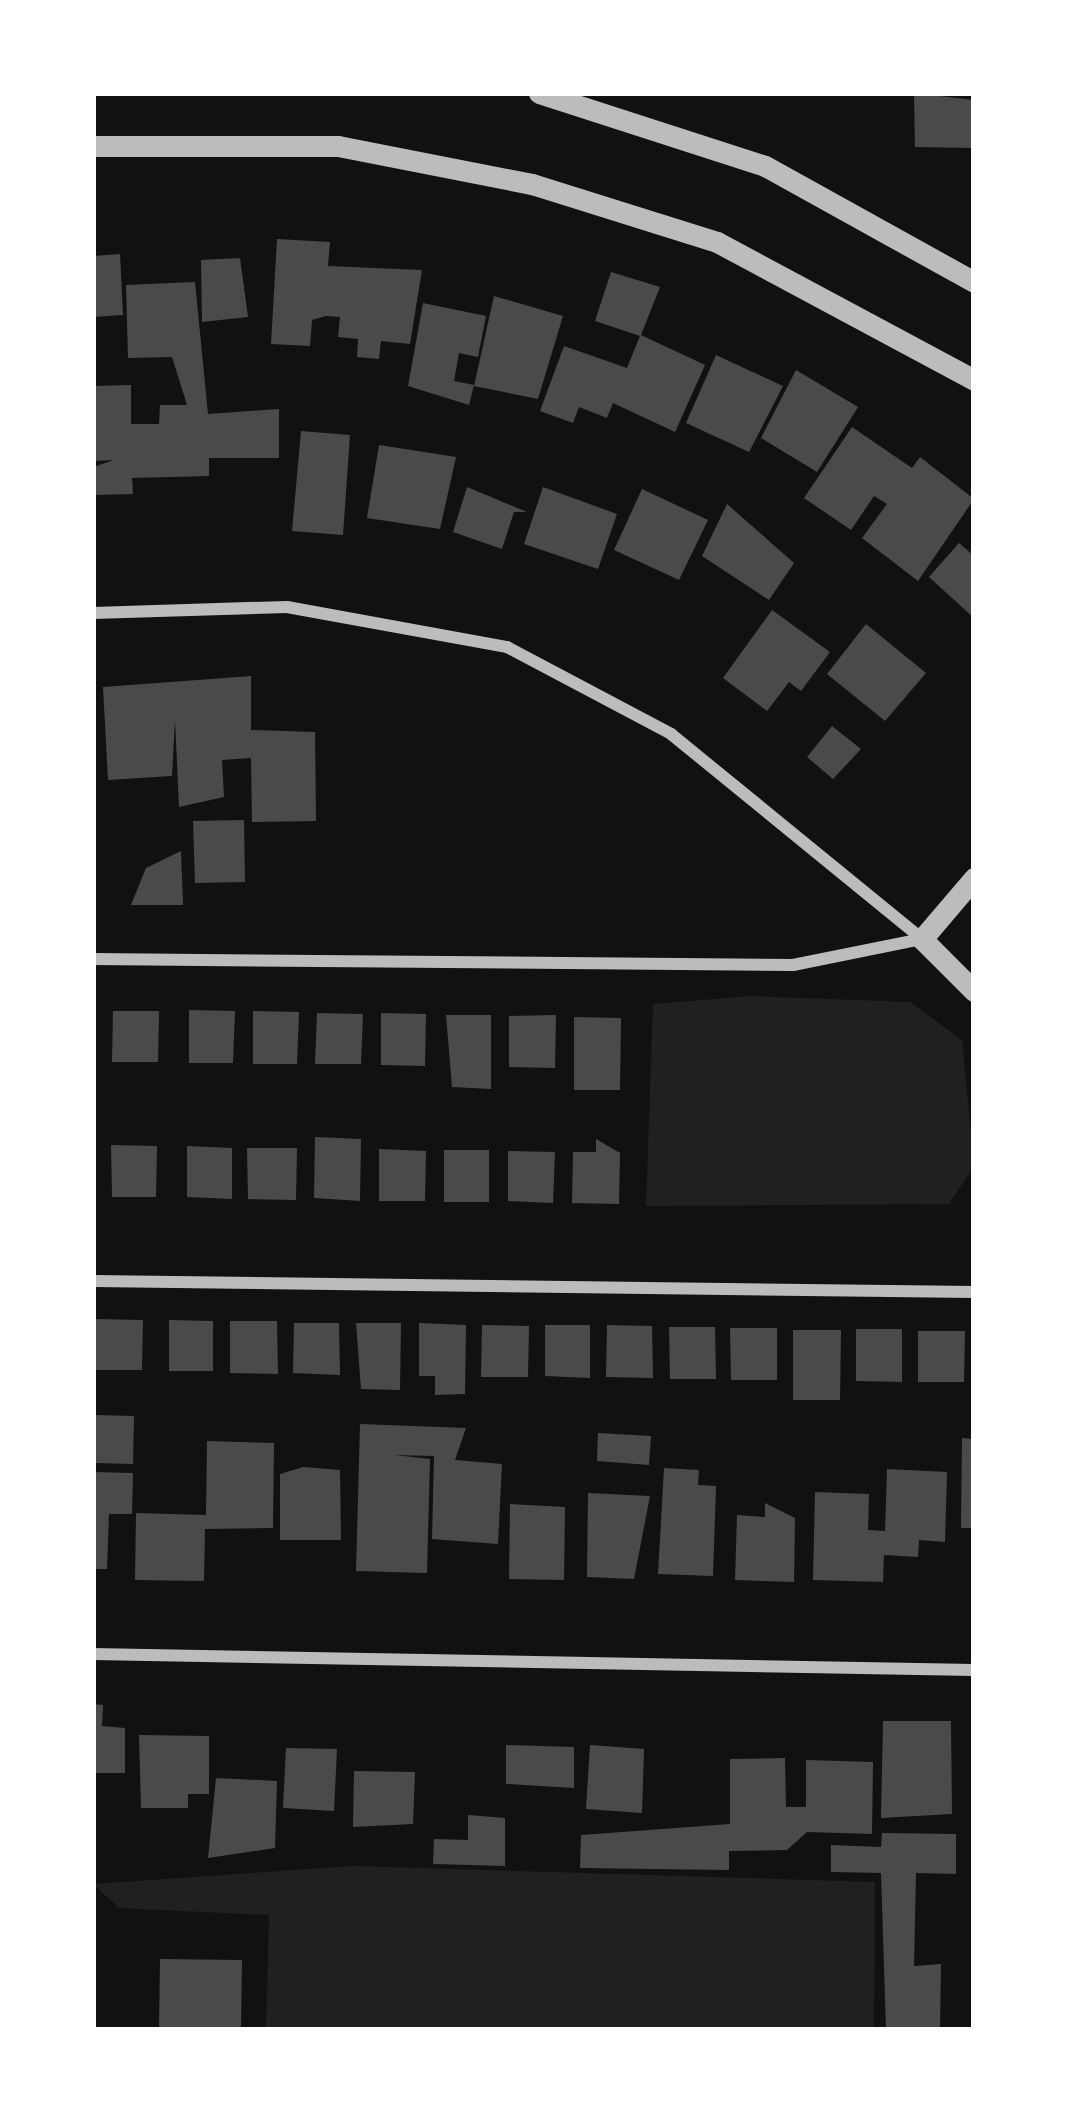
<!DOCTYPE html>
<html>
<head>
<meta charset="utf-8">
<style>
  body { margin:0 }
  #map { position:relative; width:1067px; height:2123px; overflow:hidden; background:#111; font-family:"Public Sans",sans-serif }
  div>[style] { position:absolute }
  .green>* { inset:0; background:#202020 }
  .building>* { inset:0; background:#4a4a4a }
  .minor>* { height:12px; margin:-6px; padding:0 6px; transform-origin:6px; border-radius:6px; background:#bcbcbc }
  .tertiary>* { height:21px; margin:-10.5px; padding:0 10.5px; transform-origin:10.5px; border-radius:10.5px; background:#bcbcbc }
  span { translate:-50% -50%; white-space:nowrap; text-align:center; line-height:1.15; -webkit-text-stroke:12px #fff; paint-order:stroke }
  .frame { position:absolute; inset:0; border:96px solid #fff; pointer-events:none }
</style>
</head>
<body>
<div id="map">
  <div class="green">
    <div style="clip-path:polygon(752px 996px,910px 1002px,962px 1040px,974px 1166px,949px 1204px,646px 1206px,653px 1004px)"></div>
    <div style="clip-path:polygon(353px 1866px,875px 1882px,874px 2030px,266px 2030px,269px 1915px,119px 1908px,93px 1884px)"></div>
  </div>
  <div class="building">
    <div style="clip-path:polygon(914px 93px,974px 100px,974px 148px,915px 147px)"></div>
    <div style="clip-path:polygon(277px 239px,330px 242px,328px 266px,422px 270px,410px 344px,381px 341px,379px 359px,357px 357px,358px 339px,338px 337px,340px 317px,326px 316px,312px 320px,310px 346px,271px 344px)"></div>
    <div style="clip-path:polygon(120px 254px,123px 315px,93px 317px,93px 256px)"></div>
    <div style="clip-path:polygon(240px 258px,248px 317px,202px 322px,201px 260px)"></div>
    <div style="clip-path:polygon(611px 272px,660px 287px,641px 335px,705px 365px,675px 432px,613px 403px,607px 418px,579px 407px,573px 423px,540px 411px,564px 346px,627px 368px,640px 336px,595px 321px)"></div>
    <div style="clip-path:polygon(195px 282px,208px 414px,279px 409px,279px 458px,209px 458px,209px 476px,132px 478px,133px 494px,93px 495px,93px 467px,114px 460px,93px 461px,93px 386px,131px 385px,131px 424px,159px 424px,160px 405px,187px 405px,172px 357px,128px 358px,126px 285px)"></div>
    <div style="clip-path:polygon(494px 296px,563px 316px,538px 399px,474px 386px)"></div>
    <div style="clip-path:polygon(423px 303px,486px 316px,478px 357px,459px 353px,454px 381px,474px 385px,469px 405px,408px 386px)"></div>
    <div style="clip-path:polygon(716px 355px,783px 386px,749px 452px,686px 423px)"></div>
    <div style="clip-path:polygon(796px 370px,858px 407px,817px 472px,761px 438px)"></div>
    <div style="clip-path:polygon(852px 427px,912px 468px,920px 457px,974px 499px,918px 581px,862px 538px,887px 504px,874px 496px,851px 530px,804px 498px)"></div>
    <div style="clip-path:polygon(301px 431px,350px 435px,343px 535px,292px 531px)"></div>
    <div style="clip-path:polygon(379px 445px,456px 457px,440px 529px,367px 518px)"></div>
    <div style="clip-path:polygon(467px 487px,527px 512px,514px 512px,502px 549px,453px 532px)"></div>
    <div style="clip-path:polygon(543px 487px,617px 514px,598px 569px,524px 544px)"></div>
    <div style="clip-path:polygon(642px 489px,708px 520px,679px 580px,614px 550px)"></div>
    <div style="clip-path:polygon(727px 504px,794px 563px,769px 600px,702px 556px)"></div>
    <div style="clip-path:polygon(959px 543px,974px 556px,974px 618px,929px 577px)"></div>
    <div style="clip-path:polygon(772px 610px,830px 652px,801px 691px,789px 682px,767px 711px,723px 678px)"></div>
    <div style="clip-path:polygon(866px 624px,926px 673px,885px 721px,827px 674px)"></div>
    <div style="clip-path:polygon(251px 676px,251px 730px,315px 732px,316px 821px,252px 822px,251px 758px,222px 760px,224px 797px,179px 807px,175px 720px,172px 776px,108px 780px,103px 687px)"></div>
    <div style="clip-path:polygon(832px 726px,861px 749px,833px 779px,807px 757px)"></div>
    <div style="clip-path:polygon(244px 820px,245px 882px,195px 883px,193px 821px)"></div>
    <div style="clip-path:polygon(181px 851px,183px 905px,131px 905px,146px 868px)"></div>
    <div style="clip-path:polygon(189px 1010px,235px 1011px,233px 1063px,189px 1063px)"></div>
    <div style="clip-path:polygon(113px 1011px,159px 1011px,158px 1062px,112px 1062px)"></div>
    <div style="clip-path:polygon(253px 1011px,299px 1012px,297px 1064px,253px 1064px)"></div>
    <div style="clip-path:polygon(317px 1013px,363px 1014px,361px 1064px,315px 1064px)"></div>
    <div style="clip-path:polygon(381px 1013px,426px 1014px,425px 1066px,381px 1065px)"></div>
    <div style="clip-path:polygon(446px 1015px,491px 1015px,491px 1089px,452px 1087px)"></div>
    <div style="clip-path:polygon(556px 1015px,555px 1068px,509px 1067px,509px 1016px)"></div>
    <div style="clip-path:polygon(574px 1017px,621px 1018px,620px 1090px,574px 1090px)"></div>
    <div style="clip-path:polygon(315px 1137px,361px 1139px,360px 1201px,314px 1198px)"></div>
    <div style="clip-path:polygon(596px 1139px,620px 1153px,619px 1204px,572px 1203px,573px 1152px,596px 1152px)"></div>
    <div style="clip-path:polygon(111px 1145px,157px 1146px,156px 1197px,112px 1197px)"></div>
    <div style="clip-path:polygon(187px 1146px,232px 1148px,232px 1199px,187px 1197px)"></div>
    <div style="clip-path:polygon(247px 1148px,297px 1148px,296px 1200px,248px 1199px)"></div>
    <div style="clip-path:polygon(379px 1149px,426px 1151px,425px 1201px,379px 1201px)"></div>
    <div style="clip-path:polygon(444px 1150px,489px 1150px,489px 1202px,444px 1202px)"></div>
    <div style="clip-path:polygon(508px 1151px,555px 1152px,553px 1203px,508px 1201px)"></div>
    <div style="clip-path:polygon(96px 1319px,143px 1320px,142px 1370px,96px 1370px)"></div>
    <div style="clip-path:polygon(169px 1320px,213px 1321px,213px 1371px,169px 1371px)"></div>
    <div style="clip-path:polygon(230px 1321px,277px 1321px,278px 1374px,230px 1373px)"></div>
    <div style="clip-path:polygon(294px 1323px,339px 1323px,340px 1375px,293px 1373px)"></div>
    <div style="clip-path:polygon(356px 1323px,401px 1323px,400px 1390px,361px 1389px)"></div>
    <div style="clip-path:polygon(419px 1323px,466px 1325px,465px 1394px,435px 1395px,435px 1376px,419px 1376px)"></div>
    <div style="clip-path:polygon(482px 1325px,529px 1326px,528px 1377px,481px 1377px)"></div>
    <div style="clip-path:polygon(545px 1325px,590px 1325px,590px 1378px,545px 1376px)"></div>
    <div style="clip-path:polygon(607px 1325px,652px 1326px,653px 1378px,606px 1377px)"></div>
    <div style="clip-path:polygon(669px 1327px,715px 1327px,716px 1379px,670px 1379px)"></div>
    <div style="clip-path:polygon(730px 1328px,777px 1328px,777px 1380px,731px 1380px)"></div>
    <div style="clip-path:polygon(856px 1329px,902px 1329px,902px 1382px,856px 1381px)"></div>
    <div style="clip-path:polygon(793px 1330px,841px 1330px,840px 1400px,793px 1400px)"></div>
    <div style="clip-path:polygon(918px 1331px,965px 1331px,964px 1382px,918px 1382px)"></div>
    <div style="clip-path:polygon(95px 1415px,134px 1416px,133px 1464px,95px 1463px)"></div>
    <div style="clip-path:polygon(360px 1424px,466px 1428px,455px 1460px,502px 1464px,498px 1544px,432px 1539px,434px 1456px,395px 1455px,430px 1459px,427px 1573px,356px 1571px)"></div>
    <div style="clip-path:polygon(598px 1433px,651px 1436px,649px 1465px,597px 1461px)"></div>
    <div style="clip-path:polygon(962px 1438px,974px 1439px,974px 1528px,961px 1528px)"></div>
    <div style="clip-path:polygon(207px 1441px,274px 1443px,273px 1528px,205px 1529px,204px 1581px,135px 1580px,136px 1513px,206px 1515px)"></div>
    <div style="clip-path:polygon(303px 1467px,340px 1470px,341px 1540px,280px 1540px,280px 1474px)"></div>
    <div style="clip-path:polygon(664px 1468px,699px 1470px,698px 1485px,716px 1486px,713px 1576px,658px 1574px)"></div>
    <div style="clip-path:polygon(887px 1469px,947px 1472px,945px 1542px,919px 1540px,918px 1557px,884px 1555px,883px 1582px,813px 1580px,815px 1492px,869px 1494px,868px 1530px,885px 1531px)"></div>
    <div style="clip-path:polygon(93px 1472px,133px 1473px,132px 1514px,109px 1514px,107px 1569px,93px 1569px)"></div>
    <div style="clip-path:polygon(588px 1493px,650px 1496px,634px 1579px,587px 1577px)"></div>
    <div style="clip-path:polygon(765px 1503px,795px 1518px,794px 1582px,735px 1580px,737px 1515px,765px 1517px)"></div>
    <div style="clip-path:polygon(510px 1504px,565px 1507px,564px 1580px,509px 1579px)"></div>
    <div style="clip-path:polygon(93px 1704px,103px 1705px,102px 1726px,125px 1728px,125px 1773px,93px 1773px)"></div>
    <div style="clip-path:polygon(883px 1721px,951px 1721px,952px 1814px,881px 1818px)"></div>
    <div style="clip-path:polygon(139px 1735px,209px 1736px,209px 1794px,188px 1794px,188px 1808px,141px 1808px)"></div>
    <div style="clip-path:polygon(506px 1745px,574px 1747px,574px 1788px,506px 1784px)"></div>
    <div style="clip-path:polygon(590px 1745px,644px 1749px,642px 1813px,586px 1809px)"></div>
    <div style="clip-path:polygon(286px 1748px,337px 1749px,334px 1811px,283px 1808px)"></div>
    <div style="clip-path:polygon(785px 1758px,786px 1807px,806px 1807px,806px 1760px,873px 1762px,872px 1834px,807px 1832px,787px 1850px,729px 1851px,729px 1870px,580px 1868px,581px 1835px,730px 1824px,730px 1759px)"></div>
    <div style="clip-path:polygon(354px 1771px,415px 1772px,413px 1824px,353px 1827px)"></div>
    <div style="clip-path:polygon(216px 1778px,277px 1781px,275px 1848px,208px 1858px)"></div>
    <div style="clip-path:polygon(468px 1815px,505px 1818px,505px 1866px,433px 1864px,434px 1839px,468px 1840px)"></div>
    <div style="clip-path:polygon(882px 1833px,956px 1834px,956px 1874px,916px 1873px,914px 1966px,941px 1964px,940px 2030px,886px 2030px,881px 1873px,831px 1872px,831px 1845px,881px 1847px)"></div>
    <div style="clip-path:polygon(160px 1959px,242px 1960px,241px 2030px,159px 2030px)"></div>
  </div>
  <div class="minor">
    <div style="left:93px;top:613px;width:194px;rotate:-1.8deg"></div>
    <div style="left:287px;top:607px;width:224px;rotate:10.3deg"></div>
    <div style="left:507px;top:647px;width:186px;rotate:27.9deg"></div>
    <div style="left:671px;top:734px;width:324px;rotate:39.2deg"></div>
    <div style="left:93px;top:959px;width:700px;rotate:0.49deg"></div>
    <div style="left:793px;top:965px;width:132px;rotate:-11.4deg"></div>
    <div style="left:93px;top:1281px;width:881px;rotate:0.72deg"></div>
    <div style="left:93px;top:1654px;width:881px;rotate:1.04deg"></div>
  </div>
  <div class="tertiary">
    <div style="left:539px;top:93px;width:237px;rotate:17.9deg"></div>
    <div style="left:765px;top:166px;width:239px;rotate:29deg"></div>
    <div style="left:93px;top:146px;width:245px"></div>
    <div style="left:338px;top:146px;width:198px;rotate:11.1deg"></div>
    <div style="left:532px;top:184px;width:194px;rotate:17.4deg"></div>
    <div style="left:717px;top:242px;width:292px;rotate:28.2deg"></div>
    <div style="left:974px;top:878px;width:80px;rotate:130.4deg"></div>
    <div style="left:922px;top:939px;width:74px;rotate:45deg"></div>
  </div>
  <div class="frame"></div>
</div>
</body>
</html>
